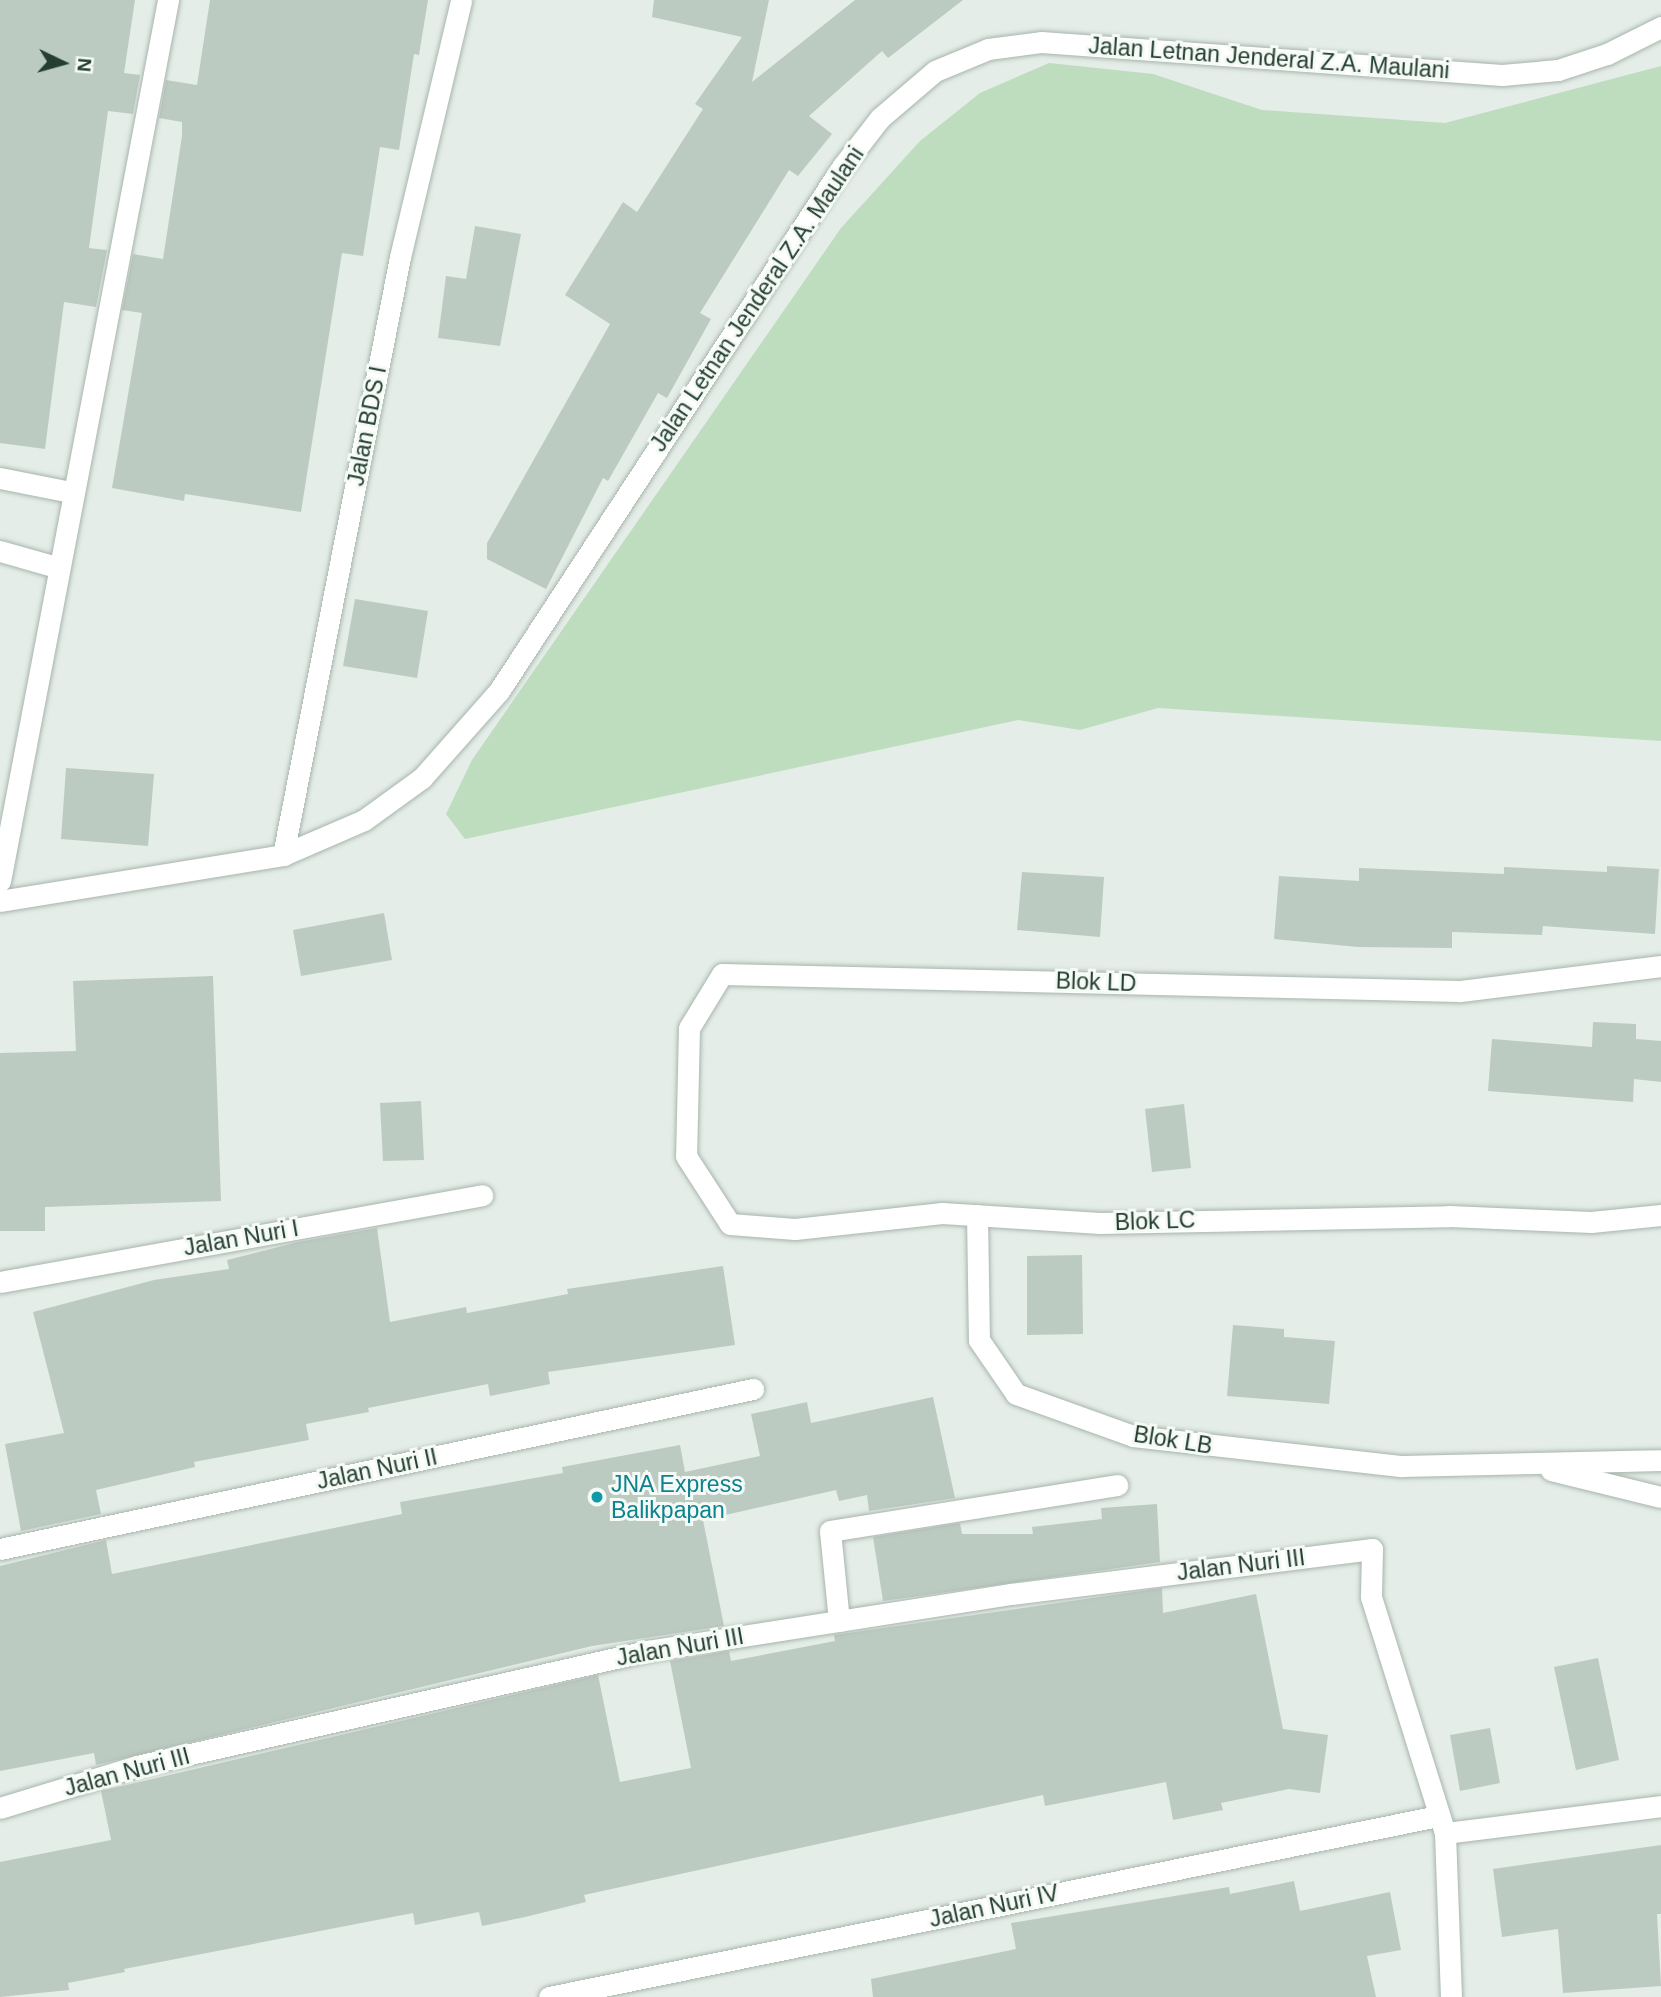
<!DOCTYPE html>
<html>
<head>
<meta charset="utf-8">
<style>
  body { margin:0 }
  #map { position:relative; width:1661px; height:1997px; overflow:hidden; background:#e4ede7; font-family:Arial,sans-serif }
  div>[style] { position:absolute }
  .green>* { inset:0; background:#beddbf }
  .building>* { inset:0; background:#bccbc2 }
  .roads { filter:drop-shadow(0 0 2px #a7b5ad) drop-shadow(0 0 2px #a7b5ad) }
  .service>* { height:21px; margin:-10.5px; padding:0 10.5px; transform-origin:10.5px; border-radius:10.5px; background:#fff }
  .minor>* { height:21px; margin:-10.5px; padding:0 10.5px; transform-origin:10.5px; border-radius:10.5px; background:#fff }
  .tertiary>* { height:21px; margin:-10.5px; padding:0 10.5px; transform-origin:10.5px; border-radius:10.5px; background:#fff }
  .dots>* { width:19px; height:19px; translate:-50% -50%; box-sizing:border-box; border:4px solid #f5faf6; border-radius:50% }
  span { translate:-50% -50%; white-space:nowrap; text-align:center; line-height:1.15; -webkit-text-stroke:6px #f5faf6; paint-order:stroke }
  .street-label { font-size:23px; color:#243e31 }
  .culture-label { font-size:23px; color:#0d838f }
  .left { translate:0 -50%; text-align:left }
  .north { position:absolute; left:28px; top:28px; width:70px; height:70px; -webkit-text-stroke:5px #f5faf6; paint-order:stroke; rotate:95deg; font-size:19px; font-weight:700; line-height:28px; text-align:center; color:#243e31 }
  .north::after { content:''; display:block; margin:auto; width:24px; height:32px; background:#243e31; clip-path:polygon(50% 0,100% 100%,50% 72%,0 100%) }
</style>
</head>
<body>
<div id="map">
  <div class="green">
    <div style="clip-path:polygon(1049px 63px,1153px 74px,1262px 110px,1445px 123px,1661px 66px,1661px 741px,1158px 708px,1080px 730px,1018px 720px,465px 839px,446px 814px,472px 760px,841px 228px,920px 141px,980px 93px)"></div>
  </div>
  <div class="building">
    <div style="clip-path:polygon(0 0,135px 0,124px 73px,140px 75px,133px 114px,108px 111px,89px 248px,107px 250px,96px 307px,64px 302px,45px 449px,0 443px)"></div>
    <div style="clip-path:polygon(210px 0,428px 0,419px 55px,414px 54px,399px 150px,380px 147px,363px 256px,342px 253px,301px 512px,185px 494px,184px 501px,112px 488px,142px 313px,122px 310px,133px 254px,163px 259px,182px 136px,182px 122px,159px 118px,166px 80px,197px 85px)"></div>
    <div style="clip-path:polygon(654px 0,769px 0,752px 82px,855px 0,963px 0,888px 58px,882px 51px,809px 116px,832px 134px,798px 176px,789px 170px,700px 313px,711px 319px,667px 398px,658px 393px,608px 481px,603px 478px,546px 589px,487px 559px,487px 543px,610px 324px,565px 295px,623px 202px,637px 212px,703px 109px,695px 104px,742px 37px,652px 17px)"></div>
    <div style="clip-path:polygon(475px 226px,521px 234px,500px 346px,438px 338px,446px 276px,466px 279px)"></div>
    <div style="clip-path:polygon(355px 599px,428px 611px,417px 678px,343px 666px)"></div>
    <div style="clip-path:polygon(66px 768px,154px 774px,148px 846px,61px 839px)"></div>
    <div style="clip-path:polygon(1607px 866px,1659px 869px,1655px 934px,1543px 926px,1542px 935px,1452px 932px,1452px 948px,1358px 947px,1274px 939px,1279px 876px,1359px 881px,1359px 868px,1504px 874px,1504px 867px,1607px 872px)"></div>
    <div style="clip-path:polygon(1022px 872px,1104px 877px,1100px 937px,1017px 930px)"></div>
    <div style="clip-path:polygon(384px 913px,392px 960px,301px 976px,293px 930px)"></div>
    <div style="clip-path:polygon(213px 976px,221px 1201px,45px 1207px,45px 1231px,0 1231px,0 1053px,76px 1051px,73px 981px)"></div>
    <div style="clip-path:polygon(1593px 1022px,1636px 1024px,1636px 1039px,1661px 1041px,1661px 1082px,1634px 1079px,1633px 1102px,1488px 1091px,1492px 1039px,1592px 1047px)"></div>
    <div style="clip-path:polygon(421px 1101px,424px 1160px,383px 1161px,380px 1103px)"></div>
    <div style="clip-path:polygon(1184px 1104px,1191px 1168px,1152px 1172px,1145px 1109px)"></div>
    <div style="clip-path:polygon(377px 1228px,390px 1322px,466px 1307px,467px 1313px,568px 1294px,567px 1289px,723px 1266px,735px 1345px,548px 1372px,550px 1384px,490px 1396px,488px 1384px,368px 1408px,369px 1412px,306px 1424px,309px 1440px,194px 1462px,195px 1467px,96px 1490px,101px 1514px,21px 1531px,5px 1444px,64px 1433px,33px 1312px,154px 1280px,229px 1269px,227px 1260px,298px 1242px)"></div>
    <div style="clip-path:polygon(1082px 1255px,1083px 1334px,1027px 1335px,1027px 1256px)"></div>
    <div style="clip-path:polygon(1233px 1325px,1284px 1329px,1284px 1337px,1335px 1341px,1329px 1404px,1227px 1396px)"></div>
    <div style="clip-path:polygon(933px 1397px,955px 1498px,869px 1511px,867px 1495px,839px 1501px,836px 1490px,703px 1520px,724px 1626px,592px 1646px,96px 1765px,94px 1753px,0 1771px,0 1566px,106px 1540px,112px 1574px,402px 1514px,400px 1502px,563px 1473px,562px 1467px,680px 1445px,685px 1472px,760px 1456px,751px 1414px,807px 1402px,811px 1423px)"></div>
    <div style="clip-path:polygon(1157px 1504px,1160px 1562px,883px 1601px,873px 1537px,960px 1523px,962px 1534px,1033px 1534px,1032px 1527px,1102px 1519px,1101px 1508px)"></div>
    <div style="clip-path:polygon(1162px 1588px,1163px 1613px,1256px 1594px,1283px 1729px,1328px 1735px,1320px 1793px,1289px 1789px,1221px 1803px,1223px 1810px,1173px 1820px,1166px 1782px,1045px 1806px,1043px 1795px,584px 1895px,586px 1902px,525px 1917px,482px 1926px,479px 1912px,415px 1925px,413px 1913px,124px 1969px,125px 1972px,68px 1983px,69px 1990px,0 1997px,0 1862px,111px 1840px,101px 1791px,598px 1675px,620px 1782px,691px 1768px,670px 1661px,729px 1651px,731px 1661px,835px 1641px,834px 1635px)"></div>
    <div style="clip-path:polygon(1598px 1658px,1619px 1760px,1576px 1770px,1554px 1667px)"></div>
    <div style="clip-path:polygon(1490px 1728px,1500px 1783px,1460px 1791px,1450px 1735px)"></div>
    <div style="clip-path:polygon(1661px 1845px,1661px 1914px,1657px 1914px,1661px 1986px,1563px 1993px,1558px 1929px,1502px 1937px,1493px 1869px)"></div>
    <div style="clip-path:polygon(1294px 1881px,1300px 1911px,1390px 1892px,1401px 1950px,1367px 1956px,1376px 1997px,873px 1997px,871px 1979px,1016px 1949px,1011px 1923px,1229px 1887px,1230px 1894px)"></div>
  </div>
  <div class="roads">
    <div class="service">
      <div style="left:0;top:551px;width:58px;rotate:15.9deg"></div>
    </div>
    <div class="minor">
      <div style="left:0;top:478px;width:72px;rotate:11.2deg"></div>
      <div style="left:283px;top:855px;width:609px;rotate:-78.93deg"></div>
      <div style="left:400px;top:257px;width:264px;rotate:-76.6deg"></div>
      <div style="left:0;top:881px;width:897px;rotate:-79.2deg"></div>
      <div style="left:1661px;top:966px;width:204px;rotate:172.9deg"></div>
      <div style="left:1459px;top:991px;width:737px;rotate:-178.68deg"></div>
      <div style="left:722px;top:974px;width:63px;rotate:121.4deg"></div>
      <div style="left:689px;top:1028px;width:128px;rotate:91.3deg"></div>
      <div style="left:686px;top:1156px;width:81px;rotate:57.1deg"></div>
      <div style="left:730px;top:1224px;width:65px;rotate:4.4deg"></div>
      <div style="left:795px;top:1229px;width:148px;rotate:-6.2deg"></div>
      <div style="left:942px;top:1213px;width:158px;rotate:3.6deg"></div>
      <div style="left:1100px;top:1223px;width:349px;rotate:-1.1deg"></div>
      <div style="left:1449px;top:1216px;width:142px;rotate:2.4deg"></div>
      <div style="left:1591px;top:1222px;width:70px;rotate:-5.7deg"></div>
      <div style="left:977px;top:1215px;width:125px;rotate:89.1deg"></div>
      <div style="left:979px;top:1340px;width:65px;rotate:55.6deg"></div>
      <div style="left:1016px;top:1394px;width:124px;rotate:19.7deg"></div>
      <div style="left:1133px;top:1436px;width:271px;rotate:6.4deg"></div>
      <div style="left:1402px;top:1466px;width:259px;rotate:-1.3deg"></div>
      <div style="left:0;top:1282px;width:490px;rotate:-10.2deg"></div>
      <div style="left:1551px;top:1470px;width:113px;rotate:13.8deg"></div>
      <div style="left:0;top:1549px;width:770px;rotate:-12deg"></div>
      <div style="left:839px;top:1621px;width:90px;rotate:-95.7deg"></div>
      <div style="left:830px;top:1531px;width:291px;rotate:-9.1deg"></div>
      <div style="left:0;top:1808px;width:143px;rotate:-17deg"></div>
      <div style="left:137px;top:1766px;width:523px;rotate:-12.71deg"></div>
      <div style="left:647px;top:1651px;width:368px;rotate:-8.9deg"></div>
      <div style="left:1011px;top:1594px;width:364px;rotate:-7.1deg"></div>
      <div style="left:1372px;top:1549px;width:48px;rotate:91.2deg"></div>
      <div style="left:1371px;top:1597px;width:247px;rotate:72.6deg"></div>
      <div style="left:1445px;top:1833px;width:164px;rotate:87.9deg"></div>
      <div style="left:1445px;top:1833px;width:218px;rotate:-7.1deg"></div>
      <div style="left:549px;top:1997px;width:907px;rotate:-11.51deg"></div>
    </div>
    <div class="tertiary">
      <div style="left:0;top:901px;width:287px;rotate:-9.2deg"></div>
      <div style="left:283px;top:855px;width:88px;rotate:-23.4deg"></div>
      <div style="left:364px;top:820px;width:72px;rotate:-35.9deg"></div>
      <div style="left:422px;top:778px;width:116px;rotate:-48.5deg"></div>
      <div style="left:499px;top:691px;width:626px;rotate:-56.79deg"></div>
      <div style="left:842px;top:167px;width:62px;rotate:-52.2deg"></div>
      <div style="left:880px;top:118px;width:72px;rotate:-40.5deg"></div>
      <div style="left:935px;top:71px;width:57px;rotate:-22.5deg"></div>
      <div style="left:988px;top:49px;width:53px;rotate:-7.5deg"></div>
      <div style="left:1041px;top:42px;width:462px;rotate:4.1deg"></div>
      <div style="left:1502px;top:75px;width:56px;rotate:-5.1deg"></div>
      <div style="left:1558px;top:70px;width:52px;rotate:-18.1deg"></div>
      <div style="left:1607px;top:54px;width:60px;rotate:-26.6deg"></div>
    </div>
  </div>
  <div class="dots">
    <div style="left:597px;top:1497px;background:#0f9aa8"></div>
  </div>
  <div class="street-label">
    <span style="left:1269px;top:58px;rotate:4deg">Jalan Letnan Jenderal Z.A. Maulani</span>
    <span style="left:757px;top:299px;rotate:-56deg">Jalan Letnan Jenderal Z.A. Maulani</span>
    <span style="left:367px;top:426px;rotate:-79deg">Jalan BDS I</span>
    <span style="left:1096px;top:982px;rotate:2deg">Blok LD</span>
    <span style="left:1155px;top:1221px;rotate:-2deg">Blok LC</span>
    <span style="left:241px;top:1238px;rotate:-10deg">Jalan Nuri I</span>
    <span style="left:1173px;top:1440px;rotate:9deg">Blok LB</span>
    <span style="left:377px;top:1469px;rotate:-12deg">Jalan Nuri II</span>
    <span style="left:1241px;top:1565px;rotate:-7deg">Jalan Nuri III</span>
    <span style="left:680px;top:1647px;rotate:-10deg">Jalan Nuri III</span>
    <span style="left:127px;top:1772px;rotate:-15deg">Jalan Nuri III</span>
    <span style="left:994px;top:1906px;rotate:-12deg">Jalan Nuri IV</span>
  </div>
  <div class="culture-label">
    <span class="left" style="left:611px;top:1497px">JNA Express<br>Balikpapan</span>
  </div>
  <div class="north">N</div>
</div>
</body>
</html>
